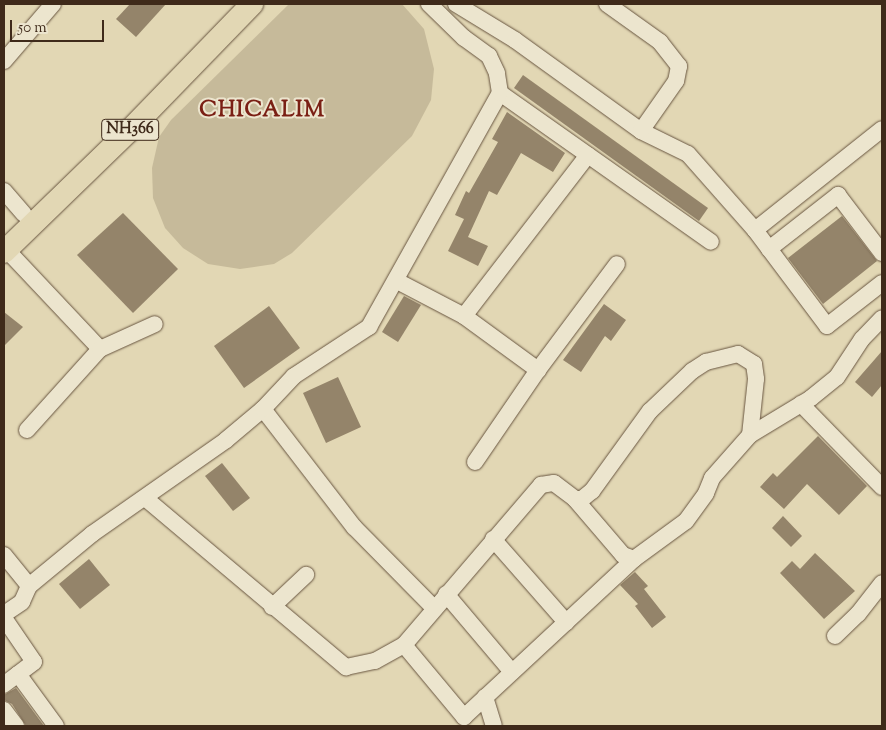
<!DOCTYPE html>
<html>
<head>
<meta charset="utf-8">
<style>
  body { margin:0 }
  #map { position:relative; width:886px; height:730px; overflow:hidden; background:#e2d7b4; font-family:"Sorts Mill Goudy",serif }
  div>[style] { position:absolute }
  .green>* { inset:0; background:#c6ba9a }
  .building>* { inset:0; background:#94846a }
  .roads { filter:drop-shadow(0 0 1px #685540) drop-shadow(0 0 1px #685540) }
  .minor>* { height:16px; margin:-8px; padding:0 8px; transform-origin:8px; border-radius:8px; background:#ece5ce }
  .highway>* { height:22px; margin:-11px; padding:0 11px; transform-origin:11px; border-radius:11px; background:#e2d7b4 }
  span { translate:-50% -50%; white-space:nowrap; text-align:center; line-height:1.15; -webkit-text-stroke:4px #ece5ce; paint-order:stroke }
  .shield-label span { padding:1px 4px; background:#ece5ce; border:1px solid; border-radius:4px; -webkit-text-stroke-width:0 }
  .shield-label { font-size:16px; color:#3f2a1a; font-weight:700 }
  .district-label { font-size:22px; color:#7a1f14; font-weight:700; letter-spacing:1px }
  .frame { position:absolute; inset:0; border:5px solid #3f2a1a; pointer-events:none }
  .scale { position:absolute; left:10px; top:20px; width:94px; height:22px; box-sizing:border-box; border:2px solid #3f2a1a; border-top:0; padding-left:6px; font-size:15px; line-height:18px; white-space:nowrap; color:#3f2a1a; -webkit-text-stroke:4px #ece5ce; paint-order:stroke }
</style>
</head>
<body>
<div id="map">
  <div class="green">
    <div style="clip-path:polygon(289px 4px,402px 4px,424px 29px,434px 69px,431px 100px,412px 136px,292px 253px,274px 264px,240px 269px,208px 264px,183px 248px,165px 228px,153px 198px,152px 168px,159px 137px,171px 120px)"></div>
  </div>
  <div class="building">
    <div style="clip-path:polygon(130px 4px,166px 4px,136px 37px,116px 19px)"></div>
    <div style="clip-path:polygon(523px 75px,708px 208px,699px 221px,514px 88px)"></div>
    <div style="clip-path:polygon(507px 112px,565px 153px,553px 172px,521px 153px,497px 195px,489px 191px,468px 237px,488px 246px,478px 266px,448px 251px,464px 219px,455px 215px,466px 191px,469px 193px,498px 142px,492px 139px)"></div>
    <div style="clip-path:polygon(123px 213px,178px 269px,133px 313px,77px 255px)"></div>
    <div style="clip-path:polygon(842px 216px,877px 261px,823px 304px,788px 258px)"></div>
    <div style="clip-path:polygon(404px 296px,421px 305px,398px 342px,382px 332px)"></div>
    <div style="clip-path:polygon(604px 304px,626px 320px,611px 341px,605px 336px,581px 372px,563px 360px)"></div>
    <div style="clip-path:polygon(269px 306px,300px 348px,244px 388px,214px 346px)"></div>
    <div style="clip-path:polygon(4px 312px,23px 327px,4px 346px)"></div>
    <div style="clip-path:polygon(882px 351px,882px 385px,872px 397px,855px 382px)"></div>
    <div style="clip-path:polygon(338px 377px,361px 427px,326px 443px,303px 393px)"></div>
    <div style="clip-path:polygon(818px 436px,867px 486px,839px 515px,807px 484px,784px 509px,760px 487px,773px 473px,777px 477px)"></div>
    <div style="clip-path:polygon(222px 463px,250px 498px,233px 511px,205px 476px)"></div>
    <div style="clip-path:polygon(783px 516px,802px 536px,791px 547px,772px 528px)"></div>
    <div style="clip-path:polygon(815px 553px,855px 591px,824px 619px,780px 573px,792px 561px,800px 569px)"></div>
    <div style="clip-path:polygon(89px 559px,110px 585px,80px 609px,59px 584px)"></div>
    <div style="clip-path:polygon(635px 572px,648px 586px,644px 589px,666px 617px,652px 628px,635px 606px,638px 604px,620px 585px)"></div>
    <div style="clip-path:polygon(16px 688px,44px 726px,26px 726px,12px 704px,4px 700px,4px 695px)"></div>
  </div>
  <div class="roads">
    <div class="minor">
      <div style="left:456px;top:4px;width:69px;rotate:31.4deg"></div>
      <div style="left:515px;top:40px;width:155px;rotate:35.8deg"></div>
      <div style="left:641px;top:131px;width:52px;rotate:26.1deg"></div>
      <div style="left:688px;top:154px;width:101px;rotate:48.6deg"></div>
      <div style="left:755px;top:230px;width:120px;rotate:53.1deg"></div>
      <div style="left:827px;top:326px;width:70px;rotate:-38deg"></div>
      <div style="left:607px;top:4px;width:65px;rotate:35.6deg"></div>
      <div style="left:660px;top:42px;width:31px;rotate:52deg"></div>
      <div style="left:679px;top:66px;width:15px;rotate:101deg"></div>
      <div style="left:676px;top:81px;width:61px;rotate:125deg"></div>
      <div style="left:4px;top:61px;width:75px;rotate:-49.3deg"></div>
      <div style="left:500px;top:93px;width:258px;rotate:35.2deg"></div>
      <div style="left:4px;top:191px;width:30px;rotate:49deg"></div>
      <div style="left:755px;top:230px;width:162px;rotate:-38.5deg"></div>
      <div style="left:4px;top:247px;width:140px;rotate:46.7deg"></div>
      <div style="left:769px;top:249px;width:88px;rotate:-38deg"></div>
      <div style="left:838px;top:195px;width:73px;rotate:52.8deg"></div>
      <div style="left:397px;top:281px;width:76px;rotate:27.6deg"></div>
      <div style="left:464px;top:316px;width:92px;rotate:36.1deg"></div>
      <div style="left:538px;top:370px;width:132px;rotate:-53.3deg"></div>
      <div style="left:464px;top:316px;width:203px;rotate:-52.4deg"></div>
      <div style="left:801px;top:404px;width:116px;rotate:45.7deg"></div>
      <div style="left:263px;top:409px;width:149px;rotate:52.4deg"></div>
      <div style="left:354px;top:527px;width:114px;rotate:45.4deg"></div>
      <div style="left:27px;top:430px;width:109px;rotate:-48deg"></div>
      <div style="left:100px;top:349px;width:60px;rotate:-24.4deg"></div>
      <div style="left:475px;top:462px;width:112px;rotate:-55.6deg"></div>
      <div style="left:145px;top:498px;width:263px;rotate:40.1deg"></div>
      <div style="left:346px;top:667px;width:30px;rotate:-12deg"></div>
      <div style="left:375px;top:661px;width:33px;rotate:-29deg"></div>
      <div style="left:404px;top:645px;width:211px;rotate:-49.4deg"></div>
      <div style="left:541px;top:485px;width:13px;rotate:-9deg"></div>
      <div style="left:554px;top:483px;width:26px;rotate:37deg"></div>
      <div style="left:575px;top:499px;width:7px"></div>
      <div style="left:582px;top:499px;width:13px;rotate:-39deg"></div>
      <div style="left:592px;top:491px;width:99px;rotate:-54.1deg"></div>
      <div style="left:650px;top:411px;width:58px;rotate:-43.6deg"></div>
      <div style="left:692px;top:371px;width:17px;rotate:-33deg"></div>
      <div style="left:706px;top:362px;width:33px;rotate:-14deg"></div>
      <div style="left:738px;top:354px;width:19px;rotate:32deg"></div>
      <div style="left:754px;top:364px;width:15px;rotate:82deg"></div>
      <div style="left:756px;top:379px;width:56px;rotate:96.1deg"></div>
      <div style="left:575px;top:499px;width:74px;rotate:49.4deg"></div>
      <div style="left:623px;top:555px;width:12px;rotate:20deg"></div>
      <div style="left:634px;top:559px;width:64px;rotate:-36.2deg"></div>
      <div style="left:686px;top:521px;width:34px;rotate:-54deg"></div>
      <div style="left:706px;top:493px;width:16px;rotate:-68deg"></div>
      <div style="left:712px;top:478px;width:57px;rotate:-48.5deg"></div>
      <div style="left:750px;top:435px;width:71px;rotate:-31.2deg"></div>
      <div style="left:811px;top:398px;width:33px;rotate:-39deg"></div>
      <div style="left:837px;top:377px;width:45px;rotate:-56.7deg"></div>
      <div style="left:862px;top:339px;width:29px;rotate:-46deg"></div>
      <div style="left:493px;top:539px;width:111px;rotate:48.7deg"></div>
      <div style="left:4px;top:555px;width:40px;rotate:51deg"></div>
      <div style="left:29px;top:586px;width:17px;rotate:114deg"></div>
      <div style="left:22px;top:602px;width:22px;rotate:146deg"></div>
      <div style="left:29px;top:586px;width:82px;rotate:-39.5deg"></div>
      <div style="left:92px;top:534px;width:164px;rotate:-35deg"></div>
      <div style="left:226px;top:440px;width:48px;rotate:-40deg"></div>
      <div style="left:263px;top:409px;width:45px;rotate:-46.8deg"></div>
      <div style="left:294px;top:376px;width:90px;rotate:-33.2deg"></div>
      <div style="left:369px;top:327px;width:268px;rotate:-60.8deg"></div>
      <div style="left:500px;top:93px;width:20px;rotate:-99deg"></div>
      <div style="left:497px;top:73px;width:19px;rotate:-115deg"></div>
      <div style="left:489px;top:56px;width:31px;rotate:-144deg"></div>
      <div style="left:464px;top:38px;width:49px;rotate:-135.8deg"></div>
      <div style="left:446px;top:594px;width:102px;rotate:49.8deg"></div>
      <div style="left:272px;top:607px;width:47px;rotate:-43.3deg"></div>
      <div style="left:4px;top:618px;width:53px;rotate:55.7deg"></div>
      <div style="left:34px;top:662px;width:38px;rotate:143deg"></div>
      <div style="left:835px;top:636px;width:32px;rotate:-44deg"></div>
      <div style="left:858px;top:614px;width:39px;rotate:-52deg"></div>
      <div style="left:404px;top:645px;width:94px;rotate:50.2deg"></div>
      <div style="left:464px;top:717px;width:232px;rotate:-42.9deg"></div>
      <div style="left:18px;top:674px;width:64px;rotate:53.8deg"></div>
      <div style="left:485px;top:697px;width:30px;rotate:73deg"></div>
      <div style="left:4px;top:710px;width:20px;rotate:53deg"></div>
    </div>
    <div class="highway">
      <div style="left:4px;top:252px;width:174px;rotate:-44.1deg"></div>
      <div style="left:129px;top:131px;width:177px;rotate:-45.9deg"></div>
    </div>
  </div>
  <div class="shield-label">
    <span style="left:130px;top:130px">NH366</span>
  </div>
  <div class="district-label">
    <span style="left:262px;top:112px">CHICALIM</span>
  </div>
  <div class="frame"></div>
  <div class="scale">50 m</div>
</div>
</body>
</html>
